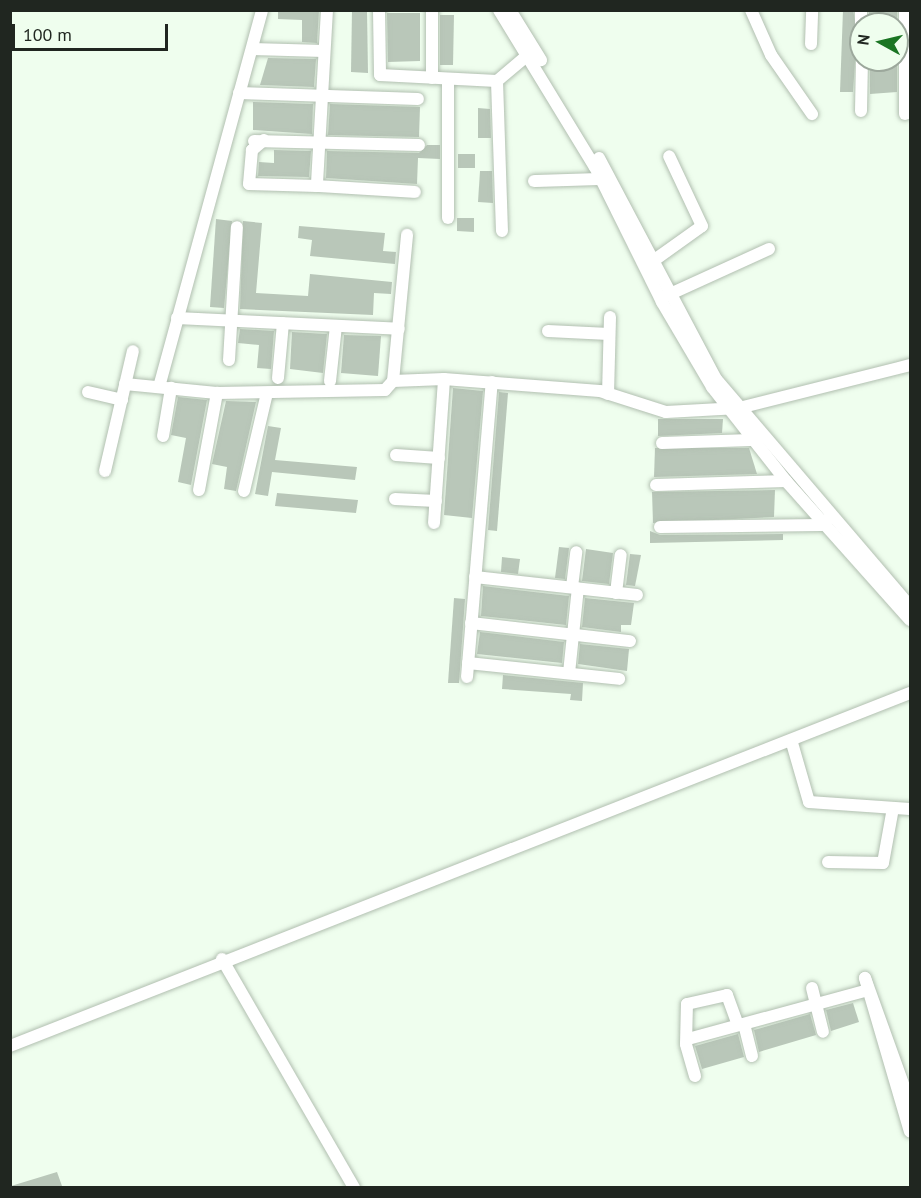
<!DOCTYPE html>
<html>
<head>
<meta charset="utf-8">
<style>
  body { margin:0 }
  #map { position:relative; width:921px; height:1198px; overflow:hidden; background:#effeee; font-family:"PT Sans",sans-serif }
  div>[style] { position:absolute }
  .building>* { inset:0; background:#b9c7b9 }
  .roads { filter:drop-shadow(0 0 2px #b1bfb0) drop-shadow(0 0 2px #b1bfb0) }
  .minor>* { height:12px; margin:-6px; padding:0 6px; transform-origin:6px; border-radius:6px; background:#fff }
  span { translate:-50% -50%; white-space:nowrap; text-align:center; line-height:1.15; -webkit-text-stroke:5px #effeee; paint-order:stroke }
  .frame { position:absolute; inset:0; border:12px solid #202620; pointer-events:none }
  .north { position:absolute; left:849px; top:12px; width:60px; height:60px; box-sizing:border-box; background:#effeee; border:2px solid #9ca89c; border-radius:50%; rotate:278deg; font-size:16px; font-weight:700; line-height:24px; text-align:center; color:#202620 }
  .north::after { content:''; display:block; margin:auto; width:21px; height:27px; background:#1a7523; clip-path:polygon(50% 0,100% 100%,50% 72%,0 100%) }
  .scale { position:absolute; left:12px; top:24px; width:156px; height:27px; box-sizing:border-box; border:3px solid #202620; border-top:0; padding-left:8px; font-size:18px; line-height:21px; white-space:nowrap; color:#202620; -webkit-text-stroke:4px #effeee; paint-order:stroke }
</style>
</head>
<body>
<div id="map">
  <div class="building">
    <div style="clip-path:polygon(278px 10px,319px 10px,317px 43px,302px 42px,302px 20px,278px 19px)"></div>
    <div style="clip-path:polygon(352px 10px,367px 10px,368px 73px,351px 72px)"></div>
    <div style="clip-path:polygon(843px 10px,853px 10px,857px 31px,853px 92px,840px 92px)"></div>
    <div style="clip-path:polygon(869px 10px,897px 10px,897px 24px,869px 20px)"></div>
    <div style="clip-path:polygon(387px 13px,420px 13px,420px 61px,388px 62px)"></div>
    <div style="clip-path:polygon(440px 15px,454px 15px,453px 65px,440px 65px)"></div>
    <div style="clip-path:polygon(268px 58px,316px 59px,314px 87px,260px 85px)"></div>
    <div style="clip-path:polygon(870px 60px,897px 60px,897px 92px,870px 94px)"></div>
    <div style="clip-path:polygon(253px 102px,313px 104px,312px 134px,253px 130px)"></div>
    <div style="clip-path:polygon(330px 104px,420px 107px,419px 137px,328px 135px)"></div>
    <div style="clip-path:polygon(478px 108px,490px 109px,491px 138px,478px 138px)"></div>
    <div style="clip-path:polygon(427px 145px,440px 145px,440px 159px,418px 158px,417px 184px,326px 178px,327px 151px,419px 153px)"></div>
    <div style="clip-path:polygon(274px 150px,311px 151px,309px 177px,258px 176px,259px 162px,274px 163px)"></div>
    <div style="clip-path:polygon(458px 154px,475px 154px,475px 168px,458px 168px)"></div>
    <div style="clip-path:polygon(480px 171px,492px 171px,493px 203px,478px 202px)"></div>
    <div style="clip-path:polygon(457px 218px,474px 218px,474px 232px,457px 231px)"></div>
    <div style="clip-path:polygon(216px 219px,232px 221px,224px 308px,210px 307px)"></div>
    <div style="clip-path:polygon(243px 221px,262px 223px,256px 293px,308px 296px,310px 274px,392px 282px,391px 294px,374px 293px,373px 315px,240px 309px)"></div>
    <div style="clip-path:polygon(299px 226px,385px 233px,383px 251px,396px 252px,395px 264px,310px 256px,312px 240px,298px 238px)"></div>
    <div style="clip-path:polygon(240px 329px,274px 331px,271px 369px,257px 368px,259px 345px,238px 343px)"></div>
    <div style="clip-path:polygon(292px 332px,327px 334px,323px 373px,290px 369px)"></div>
    <div style="clip-path:polygon(344px 335px,381px 336px,378px 376px,341px 373px)"></div>
    <div style="clip-path:polygon(453px 388px,483px 391px,472px 518px,444px 515px)"></div>
    <div style="clip-path:polygon(499px 392px,508px 393px,497px 531px,488px 530px)"></div>
    <div style="clip-path:polygon(178px 397px,207px 400px,191px 485px,178px 482px,186px 438px,171px 435px)"></div>
    <div style="clip-path:polygon(226px 401px,256px 402px,236px 491px,224px 489px,227px 467px,212px 464px)"></div>
    <div style="clip-path:polygon(658px 419px,723px 419px,722px 433px,658px 436px)"></div>
    <div style="clip-path:polygon(268px 426px,281px 428px,275px 460px,357px 467px,355px 480px,272px 472px,268px 496px,255px 494px)"></div>
    <div style="clip-path:polygon(655px 448px,749px 448px,757px 474px,654px 477px)"></div>
    <div style="clip-path:polygon(775px 490px,774px 517px,653px 523px,652px 492px)"></div>
    <div style="clip-path:polygon(277px 493px,358px 500px,356px 513px,275px 506px)"></div>
    <div style="clip-path:polygon(650px 531px,660px 535px,783px 534px,783px 540px,650px 543px)"></div>
    <div style="clip-path:polygon(559px 547px,569px 548px,565px 579px,555px 578px)"></div>
    <div style="clip-path:polygon(586px 549px,613px 553px,609px 584px,582px 581px)"></div>
    <div style="clip-path:polygon(630px 554px,641px 555px,635px 586px,626px 585px)"></div>
    <div style="clip-path:polygon(502px 557px,520px 559px,518px 574px,501px 572px)"></div>
    <div style="clip-path:polygon(483px 586px,569px 596px,566px 625px,481px 616px)"></div>
    <div style="clip-path:polygon(454px 598px,465px 599px,459px 683px,448px 683px)"></div>
    <div style="clip-path:polygon(585px 598px,634px 603px,631px 625px,621px 625px,621px 632px,582px 627px)"></div>
    <div style="clip-path:polygon(480px 632px,564px 642px,562px 663px,477px 654px)"></div>
    <div style="clip-path:polygon(580px 644px,629px 649px,627px 671px,578px 664px)"></div>
    <div style="clip-path:polygon(503px 675px,583px 683px,582px 701px,570px 700px,571px 694px,502px 689px)"></div>
    <div style="clip-path:polygon(853px 1003px,859px 1022px,831px 1031px,826px 1010px)"></div>
    <div style="clip-path:polygon(810px 1014px,816px 1035px,759px 1052px,754px 1030px)"></div>
    <div style="clip-path:polygon(738px 1034px,744px 1057px,702px 1069px,695px 1046px)"></div>
    <div style="clip-path:polygon(57px 1172px,62px 1186px,11px 1188px,11px 1186px)"></div>
  </div>
  <div class="roads">
    <div class="minor">
      <div style="left:327px;top:10px;width:176px;rotate:93.3deg"></div>
      <div style="left:317px;top:186px;width:98px;rotate:3.5deg"></div>
      <div style="left:379px;top:10px;width:65px;rotate:89.1deg"></div>
      <div style="left:380px;top:75px;width:117px;rotate:2.9deg"></div>
      <div style="left:497px;top:81px;width:42px;rotate:-40.2deg"></div>
      <div style="left:432px;top:10px;width:68px;rotate:90deg"></div>
      <div style="left:499px;top:10px;width:184px;rotate:58.6deg"></div>
      <div style="left:595px;top:167px;width:151px;rotate:63.6deg"></div>
      <div style="left:662px;top:302px;width:99px;rotate:59.5deg"></div>
      <div style="left:712px;top:387px;width:120px;rotate:51.8deg"></div>
      <div style="left:786px;top:481px;width:186px;rotate:48.3deg"></div>
      <div style="left:510px;top:10px;width:59px;rotate:58.2deg"></div>
      <div style="left:751px;top:10px;width:49px;rotate:66deg"></div>
      <div style="left:771px;top:55px;width:72px;rotate:55.2deg"></div>
      <div style="left:861px;top:10px;width:14px;rotate:90deg"></div>
      <div style="left:811px;top:44px;width:34px;rotate:-88deg"></div>
      <div style="left:252px;top:49px;width:72px;rotate:1.6deg"></div>
      <div style="left:497px;top:81px;width:150px;rotate:88.1deg"></div>
      <div style="left:239px;top:93px;width:179px;rotate:1.9deg"></div>
      <div style="left:861px;top:111px;width:51px;rotate:-88.9deg"></div>
      <div style="left:905px;top:114px;width:104px;rotate:-90deg"></div>
      <div style="left:264px;top:140px;width:16px;rotate:140deg"></div>
      <div style="left:252px;top:150px;width:34px;rotate:95deg"></div>
      <div style="left:249px;top:184px;width:68px;rotate:1.7deg"></div>
      <div style="left:254px;top:141px;width:165px;rotate:1.4deg"></div>
      <div style="left:599px;top:158px;width:250px;rotate:62.1deg"></div>
      <div style="left:716px;top:379px;width:299px;rotate:49.5deg"></div>
      <div style="left:534px;top:181px;width:67px;rotate:-1.7deg"></div>
      <div style="left:448px;top:218px;width:139px;rotate:-90deg"></div>
      <div style="left:653px;top:261px;width:60px;rotate:-35.5deg"></div>
      <div style="left:702px;top:226px;width:77px;rotate:-115.2deg"></div>
      <div style="left:668px;top:295px;width:111px;rotate:-24.5deg"></div>
      <div style="left:177px;top:318px;width:222px;rotate:2.8deg"></div>
      <div style="left:548px;top:331px;width:61px;rotate:2.8deg"></div>
      <div style="left:229px;top:360px;width:133px;rotate:-86.6deg"></div>
      <div style="left:278px;top:378px;width:55px;rotate:-84.8deg"></div>
      <div style="left:330px;top:381px;width:55px;rotate:-83.8deg"></div>
      <div style="left:393px;top:381px;width:51px;rotate:-2.2deg"></div>
      <div style="left:444px;top:379px;width:156px;rotate:4.4deg"></div>
      <div style="left:600px;top:391px;width:69px;rotate:17.7deg"></div>
      <div style="left:666px;top:412px;width:73px;rotate:-3.1deg"></div>
      <div style="left:739px;top:408px;width:176px;rotate:-14.1deg"></div>
      <div style="left:125px;top:384px;width:92px;rotate:5.6deg"></div>
      <div style="left:217px;top:393px;width:168px;rotate:-1deg"></div>
      <div style="left:385px;top:390px;width:12px;rotate:-48deg"></div>
      <div style="left:393px;top:381px;width:147px;rotate:-84.5deg"></div>
      <div style="left:159px;top:387px;width:391px;rotate:-74.7deg"></div>
      <div style="left:88px;top:392px;width:35px;rotate:13deg"></div>
      <div style="left:608px;top:394px;width:77px;rotate:-88.5deg"></div>
      <div style="left:163px;top:436px;width:49px;rotate:-80.5deg"></div>
      <div style="left:662px;top:443px;width:89px;rotate:-1.9deg"></div>
      <div style="left:396px;top:455px;width:43px;rotate:4deg"></div>
      <div style="left:105px;top:471px;width:123px;rotate:-76.9deg"></div>
      <div style="left:656px;top:485px;width:130px;rotate:-1.8deg"></div>
      <div style="left:199px;top:490px;width:99px;rotate:-79.5deg"></div>
      <div style="left:244px;top:491px;width:101px;rotate:-76.8deg"></div>
      <div style="left:395px;top:499px;width:41px;rotate:2.8deg"></div>
      <div style="left:434px;top:523px;width:144px;rotate:-86deg"></div>
      <div style="left:660px;top:527px;width:161px;rotate:-0.7deg"></div>
      <div style="left:821px;top:525px;width:8px;rotate:-40deg"></div>
      <div style="left:475px;top:577px;width:163px;rotate:6.3deg"></div>
      <div style="left:572px;top:587px;width:35px;rotate:-83deg"></div>
      <div style="left:616px;top:593px;width:38px;rotate:-83deg"></div>
      <div style="left:471px;top:623px;width:160px;rotate:6.5deg"></div>
      <div style="left:468px;top:663px;width:152px;rotate:6deg"></div>
      <div style="left:569px;top:673px;width:85px;rotate:-84deg"></div>
      <div style="left:467px;top:677px;width:296px;rotate:-85.2deg"></div>
      <div style="left:792px;top:743px;width:61px;rotate:73.9deg"></div>
      <div style="left:809px;top:802px;width:101px;rotate:4deg"></div>
      <div style="left:828px;top:862px;width:55px;rotate:1deg"></div>
      <div style="left:883px;top:863px;width:56px;rotate:-79.7deg"></div>
      <div style="left:222px;top:959px;width:264px;rotate:60deg"></div>
      <div style="left:812px;top:988px;width:45px;rotate:76deg"></div>
      <div style="left:744px;top:1024px;width:33px;rotate:76deg"></div>
      <div style="left:688px;top:1039px;width:183px;rotate:-15.2deg"></div>
      <div style="left:10px;top:1046px;width:967px;rotate:-21.42deg"></div>
      <div style="left:695px;top:1076px;width:33px;rotate:-106deg"></div>
      <div style="left:686px;top:1044px;width:40px;rotate:-88.6deg"></div>
      <div style="left:687px;top:1004px;width:41px;rotate:-12.7deg"></div>
      <div style="left:727px;top:995px;width:32px;rotate:70deg"></div>
      <div style="left:910px;top:1103px;width:133px;rotate:-109.8deg"></div>
      <div style="left:865px;top:978px;width:160px;rotate:73.7deg"></div>
    </div>
  </div>
  <div class="frame"></div>
  <div class="north">N</div>
  <div class="scale">100 m</div>
</div>
</body>
</html>
